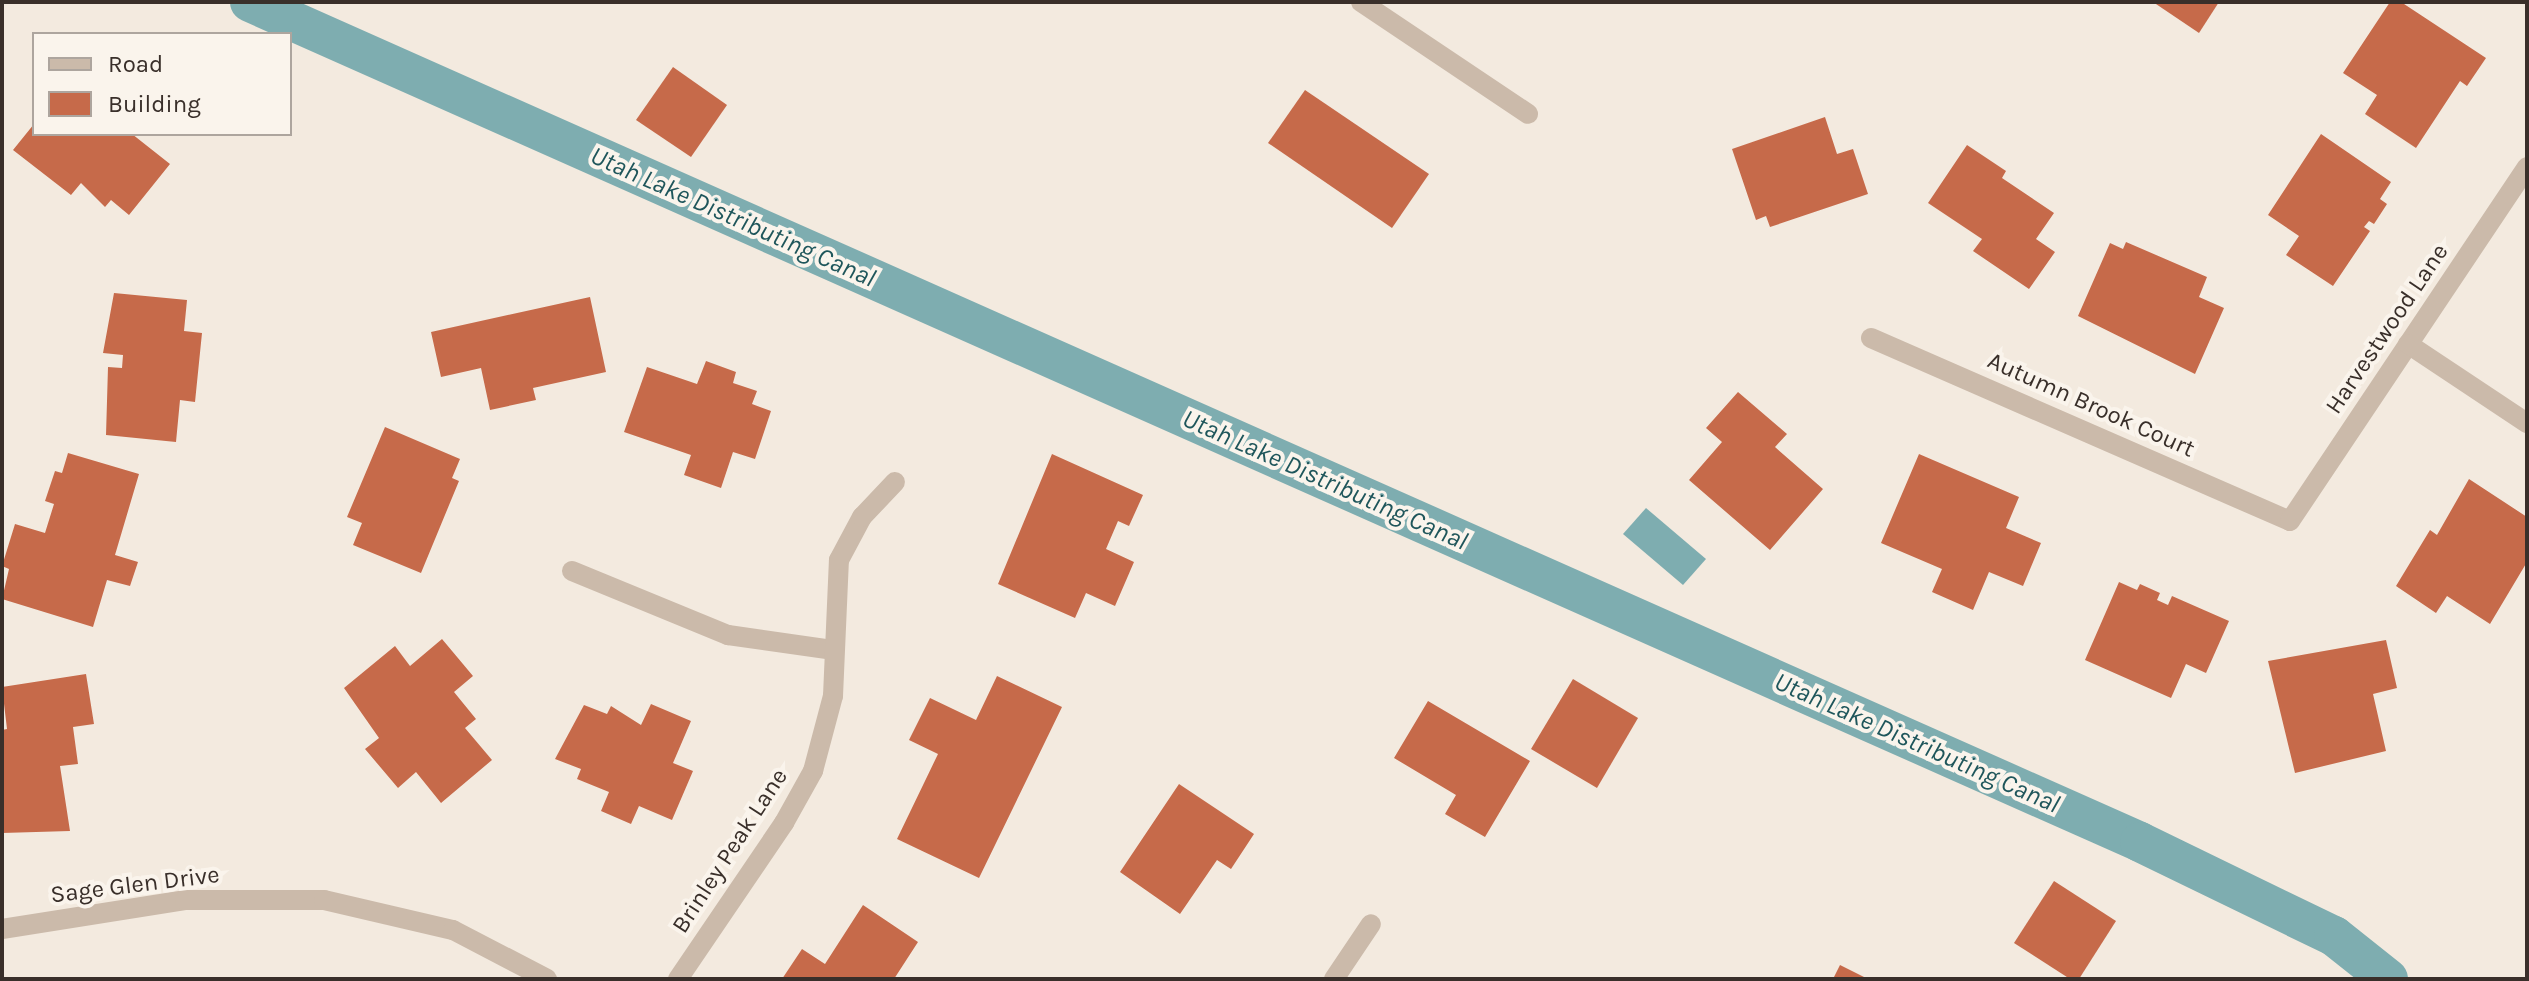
<!DOCTYPE html>
<html>
<head>
<meta charset="utf-8">
<style>
  body { margin:0 }
  #map { position:relative; width:2529px; height:981px; overflow:hidden; background:#f3eadf; font-family:Karla,sans-serif }
  div>[style] { position:absolute }
  .water>* { inset:0; background:#7eadb0 }
  .canal>* { height:40px; margin:-20px; padding:0 20px; transform-origin:20px; border-radius:20px; background:#7eadb0 }
  .building>* { inset:0; background:#c66a4a }
  .street>* { height:20px; margin:-10px; padding:0 10px; transform-origin:10px; border-radius:10px; background:#cbbaaa }
  span { translate:-50% -50%; white-space:nowrap; text-align:center; line-height:1.15; -webkit-text-stroke:8px #faf4ec; paint-order:stroke }
  .street-label { font-size:24px; color:#392f2a }
  .water-label { font-size:26px; color:#1f565b; font-style:italic }
  .frame { position:absolute; inset:0; border:4px solid #392f2a; pointer-events:none }
  .legend { position:absolute; left:32px; top:32px; width:260px; height:104px; box-sizing:border-box; background:#faf4ec; border:2px solid #ada59e; margin:0; padding:10px 14px; list-style:none; font-size:24px; color:#392f2a }
  .legend li { display:flex; align-items:center; gap:16px; height:40px }
  .legend b { width:40px; border:2px solid #ada59e }
</style>
</head>
<body>
<div id="map">
  <div class="water">
    <div style="clip-path:polygon(1646px 508px,1706px 559px,1683px 585px,1623px 534px)"></div>
  </div>
  <div class="canal">
    <div style="left:250px;top:2px;width:2068px;rotate:23.96deg"></div>
    <div style="left:2140px;top:842px;width:216px;rotate:25.9deg"></div>
    <div style="left:2334px;top:936px;width:69px;rotate:38.5deg"></div>
  </div>
  <div class="building">
    <div style="clip-path:polygon(2153px 2px,2219px 2px,2199px 33px)"></div>
    <div style="clip-path:polygon(2390px 2px,2401px 2px,2486px 58px,2467px 86px,2460px 81px,2416px 148px,2365px 114px,2377px 95px,2343px 73px)"></div>
    <div style="clip-path:polygon(673px 67px,727px 105px,691px 157px,636px 120px)"></div>
    <div style="clip-path:polygon(1305px 90px,1429px 174px,1392px 228px,1268px 143px)"></div>
    <div style="clip-path:polygon(1825px 117px,1837px 154px,1853px 149px,1868px 194px,1770px 227px,1766px 216px,1756px 220px,1732px 149px)"></div>
    <div style="clip-path:polygon(34px 124px,34px 134px,132px 134px,170px 164px,129px 215px,111px 200px,105px 207px,81px 183px,71px 195px,13px 150px)"></div>
    <div style="clip-path:polygon(2321px 134px,2391px 182px,2380px 199px,2387px 204px,2374px 224px,2369px 221px,2364px 227px,2370px 231px,2333px 286px,2286px 255px,2299px 236px,2268px 215px)"></div>
    <div style="clip-path:polygon(1967px 145px,2006px 171px,2002px 178px,2054px 213px,2036px 239px,2055px 252px,2029px 289px,1973px 251px,1982px 239px,1928px 203px)"></div>
    <div style="clip-path:polygon(2126px 242px,2207px 277px,2199px 297px,2224px 308px,2195px 374px,2078px 316px,2110px 243px,2123px 249px)"></div>
    <div style="clip-path:polygon(114px 293px,187px 300px,184px 331px,202px 333px,195px 402px,180px 400px,176px 442px,106px 435px,108px 367px,122px 368px,123px 355px,103px 353px)"></div>
    <div style="clip-path:polygon(590px 297px,606px 372px,533px 388px,536px 400px,490px 410px,481px 368px,441px 377px,431px 332px)"></div>
    <div style="clip-path:polygon(706px 361px,736px 372px,733px 383px,757px 391px,752px 404px,771px 411px,755px 459px,733px 452px,721px 488px,684px 475px,691px 455px,624px 432px,647px 367px,697px 384px)"></div>
    <div style="clip-path:polygon(1738px 392px,1787px 434px,1775px 447px,1823px 489px,1770px 550px,1689px 480px,1722px 442px,1706px 428px)"></div>
    <div style="clip-path:polygon(385px 427px,460px 459px,452px 478px,459px 481px,421px 573px,353px 545px,362px 523px,347px 517px)"></div>
    <div style="clip-path:polygon(68px 453px,139px 474px,115px 555px,138px 562px,130px 586px,107px 580px,93px 627px,2px 599px,9px 569px,2px 566px,15px 524px,45px 533px,54px 504px,45px 501px,55px 471px,62px 473px)"></div>
    <div style="clip-path:polygon(1052px 454px,1143px 495px,1129px 526px,1118px 521px,1106px 549px,1134px 562px,1115px 606px,1086px 593px,1075px 618px,998px 584px)"></div>
    <div style="clip-path:polygon(1919px 454px,2019px 497px,2006px 528px,2041px 543px,2023px 586px,1989px 572px,1973px 610px,1932px 592px,1942px 569px,1881px 543px)"></div>
    <div style="clip-path:polygon(2469px 479px,2527px 517px,2527px 562px,2490px 624px,2447px 596px,2436px 613px,2396px 586px,2430px 530px,2437px 535px)"></div>
    <div style="clip-path:polygon(2119px 582px,2137px 590px,2140px 584px,2160px 593px,2157px 600px,2168px 605px,2172px 596px,2229px 621px,2206px 673px,2186px 664px,2171px 698px,2085px 660px)"></div>
    <div style="clip-path:polygon(442px 639px,473px 676px,454px 692px,476px 719px,465px 728px,492px 760px,441px 803px,416px 772px,398px 788px,365px 749px,379px 738px,344px 688px,395px 646px,410px 666px)"></div>
    <div style="clip-path:polygon(2386px 640px,2397px 688px,2373px 694px,2386px 751px,2295px 773px,2268px 661px)"></div>
    <div style="clip-path:polygon(86px 674px,94px 724px,73px 727px,78px 764px,60px 766px,70px 831px,2px 833px,2px 730px,7px 729px,2px 687px)"></div>
    <div style="clip-path:polygon(997px 676px,1062px 707px,979px 878px,897px 839px,938px 754px,909px 740px,930px 698px,976px 720px)"></div>
    <div style="clip-path:polygon(1573px 679px,1638px 718px,1597px 788px,1531px 749px)"></div>
    <div style="clip-path:polygon(1428px 701px,1530px 761px,1485px 837px,1445px 814px,1456px 795px,1394px 758px)"></div>
    <div style="clip-path:polygon(651px 704px,691px 721px,673px 763px,693px 771px,672px 820px,639px 806px,631px 824px,601px 811px,609px 792px,577px 779px,581px 769px,555px 759px,584px 705px,607px 714px,611px 706px,641px 725px)"></div>
    <div style="clip-path:polygon(1179px 784px,1254px 834px,1231px 869px,1217px 860px,1180px 914px,1120px 872px)"></div>
    <div style="clip-path:polygon(2054px 881px,2116px 921px,2079px 979px,2070px 979px,2014px 943px)"></div>
    <div style="clip-path:polygon(863px 905px,918px 942px,894px 979px,782px 979px,802px 949px,825px 964px)"></div>
    <div style="clip-path:polygon(1840px 965px,1868px 979px,1833px 979px)"></div>
  </div>
  <div class="street">
    <div style="left:1361px;top:2px;width:201px;rotate:33.8deg"></div>
    <div style="left:1871px;top:338px;width:457px;rotate:23.6deg"></div>
    <div style="left:2290px;top:521px;width:426px;rotate:-56.2deg"></div>
    <div style="left:2408px;top:344px;width:143px;rotate:33.6deg"></div>
    <div style="left:572px;top:571px;width:169px;rotate:22.3deg"></div>
    <div style="left:728px;top:635px;width:107px;rotate:8.1deg"></div>
    <div style="left:2px;top:929px;width:185px;rotate:-9deg"></div>
    <div style="left:185px;top:900px;width:139px"></div>
    <div style="left:324px;top:900px;width:132px;rotate:13.1deg"></div>
    <div style="left:453px;top:930px;width:106px;rotate:27.5deg"></div>
    <div style="left:678px;top:979px;width:189px;rotate:-55.8deg"></div>
    <div style="left:784px;top:823px;width:60px;rotate:-60.9deg"></div>
    <div style="left:813px;top:771px;width:78px;rotate:-75.1deg"></div>
    <div style="left:833px;top:696px;width:136px;rotate:-87.5deg"></div>
    <div style="left:839px;top:560px;width:49px;rotate:-61.9deg"></div>
    <div style="left:862px;top:517px;width:48px;rotate:-46.7deg"></div>
    <div style="left:1334px;top:979px;width:66px;rotate:-56.1deg"></div>
  </div>
  <div class="street-label">
    <span style="left:2387px;top:329px;rotate:-56deg">Harvestwood Lane</span>
    <span style="left:2091px;top:405px;rotate:24deg">Autumn Brook Court</span>
    <span style="left:730px;top:851px;rotate:-57deg">Brinley Peak Lane</span>
    <span style="left:135px;top:885px;rotate:-7deg">Sage Glen Drive</span>
  </div>
  <div class="water-label">
    <span style="left:733px;top:217px;rotate:24deg">Utah Lake Distributing Canal</span>
    <span style="left:1325px;top:480px;rotate:24deg">Utah Lake Distributing Canal</span>
    <span style="left:1917px;top:743px;rotate:24deg">Utah Lake Distributing Canal</span>
  </div>
  <div class="frame"></div>
  <ul class="legend">
  <li><b style="height:10px;background:#cbbaaa"></b>Road</li>
  <li><b style="height:22px;background:#c66a4a"></b>Building</li>
  </ul>
</div>
</body>
</html>
